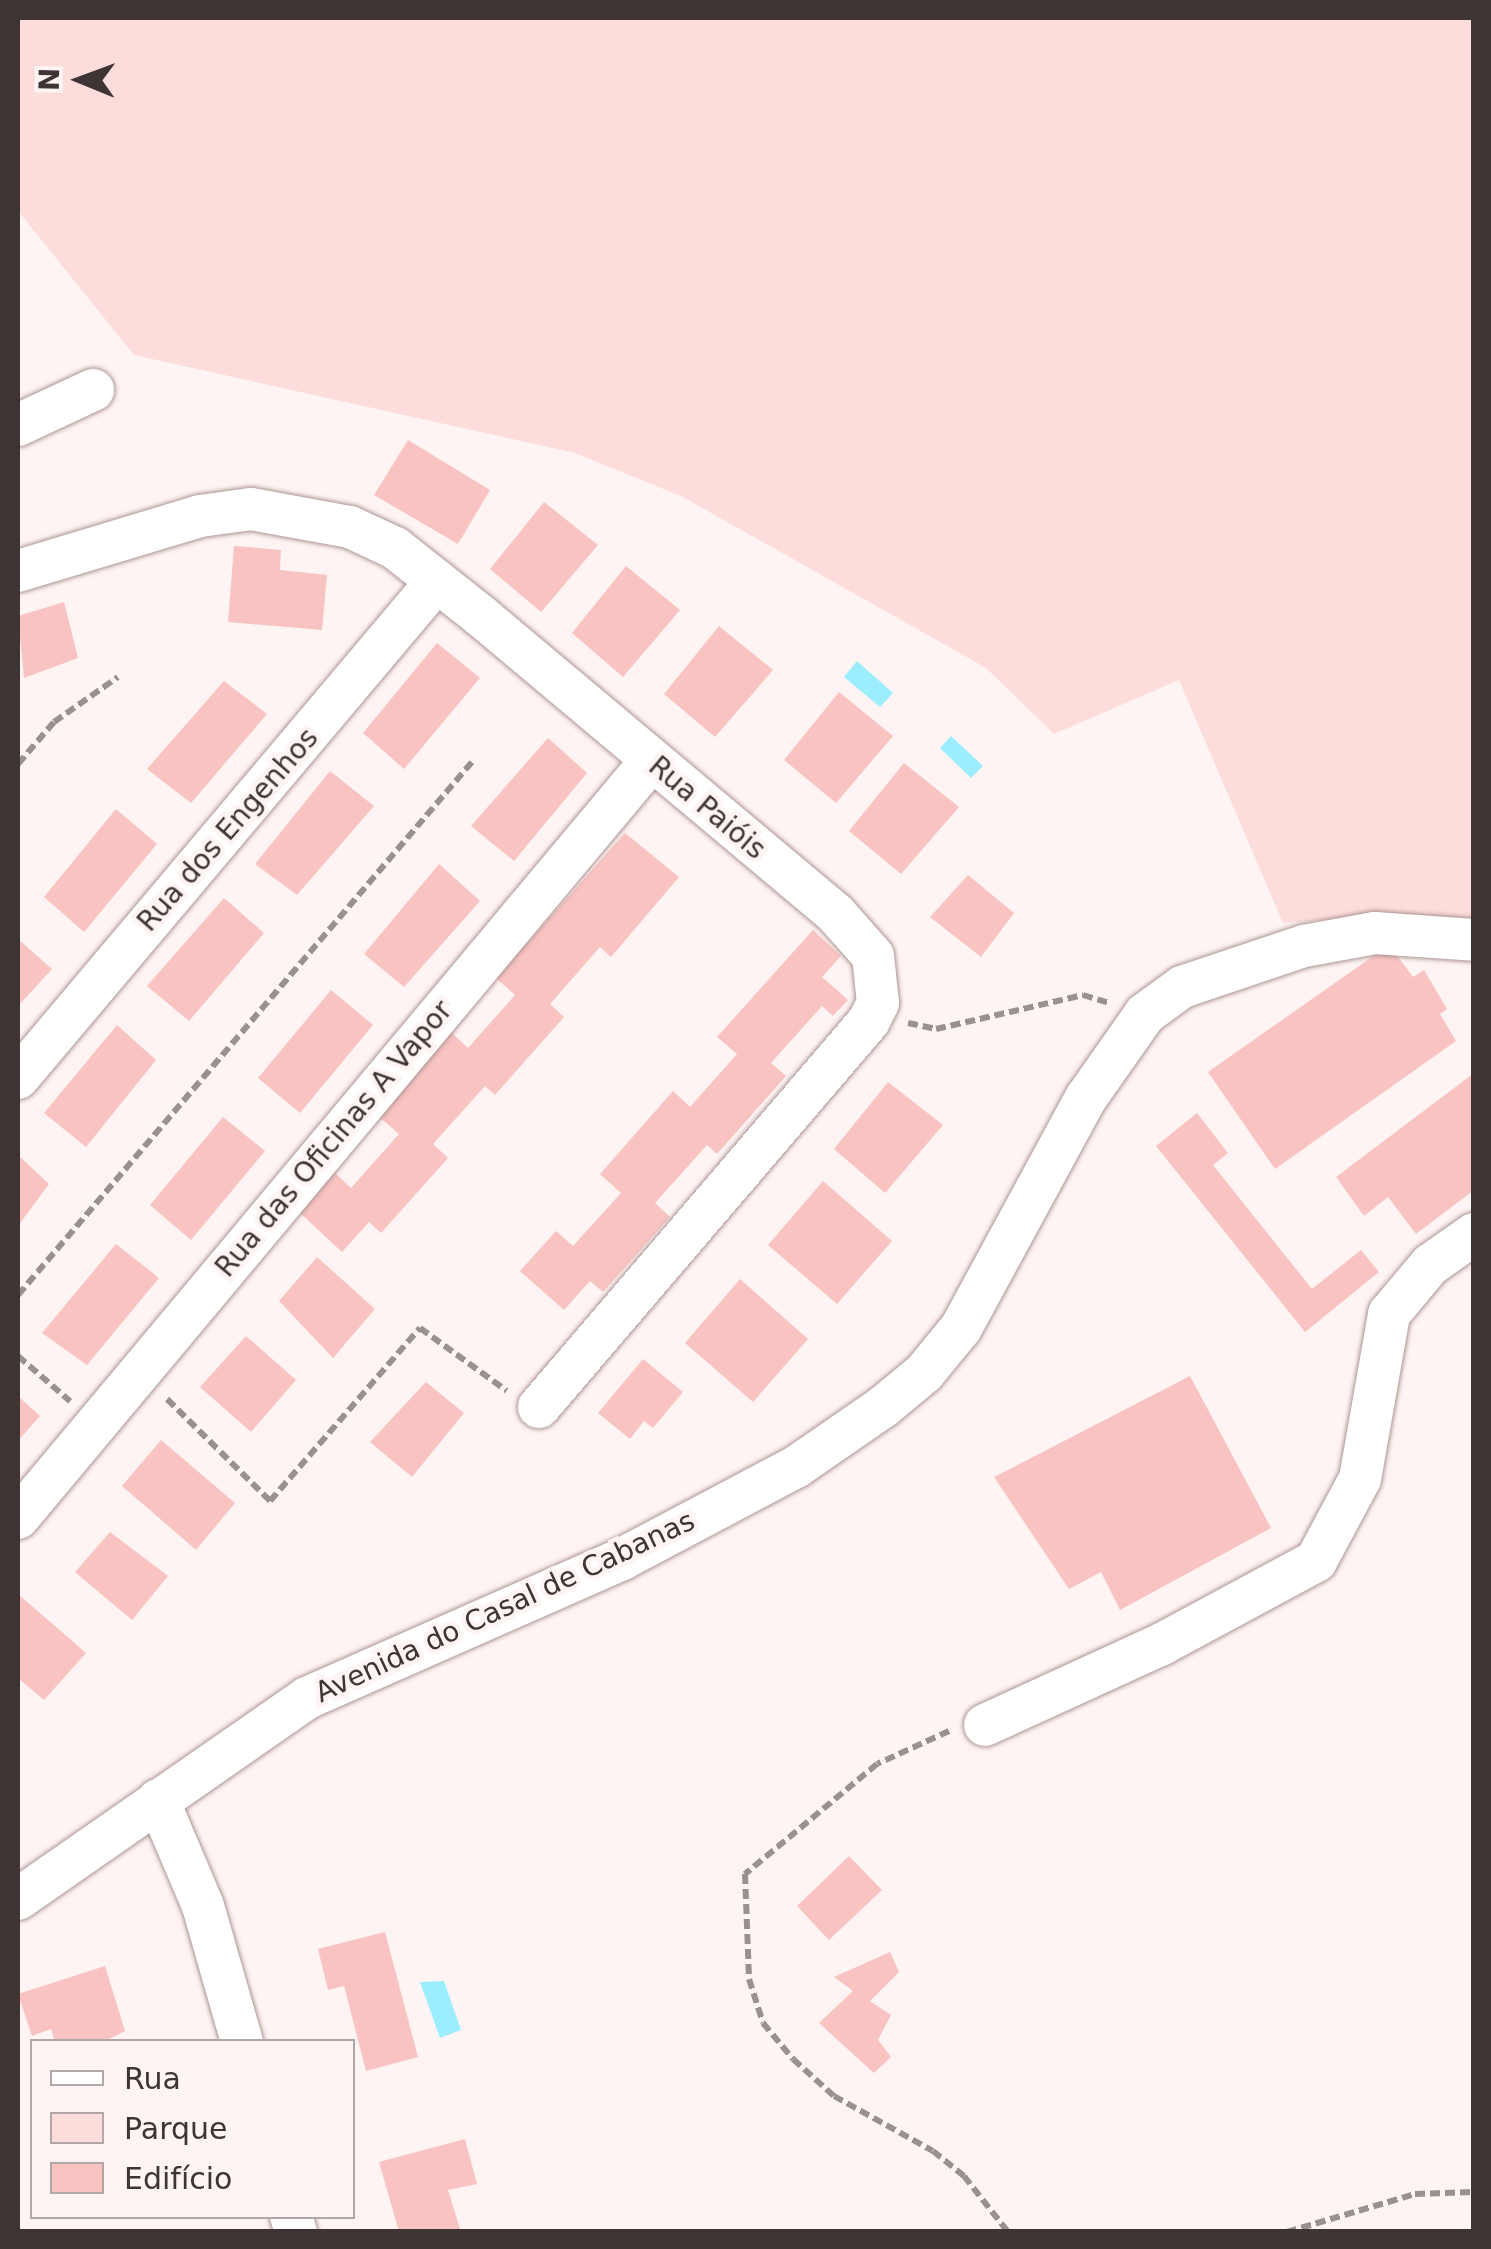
<!DOCTYPE html>
<html>
<head>
<meta charset="utf-8">
<style>
  body { margin:0 }
  #map { position:relative; width:1491px; height:2249px; overflow:hidden; background:#fef4f3; font-family:"DejaVu Sans",sans-serif }
  div>[style] { position:absolute }
  .green>* { inset:0; background:#fddddb }
  .water>* { inset:0; background:#9ceefe }
  .building>* { inset:0; background:#f9c3c1 }
  .path>* { height:6px; margin-top:-3px; transform-origin:0; background:repeating-linear-gradient(90deg,#9a908f 0 10px,transparent 0 15px) }
  .roads { filter:drop-shadow(0 0 2px #ac9594) drop-shadow(0 0 2px #ac9594) }
  .minor>* { height:42px; margin:-21px; padding:0 21px; transform-origin:21px; border-radius:21px; background:#fff }
  span { translate:-50% -50%; white-space:nowrap; text-align:center; line-height:1.15; -webkit-text-stroke:9px #fef4f3; paint-order:stroke }
  .street-label { font-size:28px; color:#3e3434 }
  .frame { position:absolute; inset:0; border:20px solid #3e3434; pointer-events:none }
  .legend { position:absolute; left:30px; top:2039px; width:325px; height:180px; box-sizing:border-box; background:#fef4f3; border:2px solid #b1a7a7; margin:0; padding:12px 18px; list-style:none; font-size:30px; color:#3e3434 }
  .legend li { display:flex; align-items:center; gap:20px; height:50px }
  .legend b { width:50px; border:2px solid #b1a7a7 }
  .north { position:absolute; left:30px; top:30px; width:100px; height:100px; -webkit-text-stroke:8px #fef4f3; paint-order:stroke; rotate:271deg; font-size:28px; font-weight:700; line-height:40px; text-align:center; color:#3e3434 }
  .north::after { content:''; display:block; margin:auto; width:35px; height:45px; background:#3e3434; clip-path:polygon(50% 0,100% 100%,50% 72%,0 100%) }
</style>
</head>
<body>
<div id="map">
  <div class="green">
    <div style="clip-path:polygon(18px 18px,1473px 18px,1473px 921px,1409px 914px,1283px 923px,1179px 680px,1054px 734px,986px 668px,683px 497px,575px 453px,134px 355px,18px 211px)"></div>
  </div>
  <div class="water">
    <div style="clip-path:polygon(857px 661px,893px 693px,880px 707px,844px 677px)"></div>
    <div style="clip-path:polygon(951px 736px,983px 766px,971px 778px,940px 748px)"></div>
    <div style="clip-path:polygon(444px 1981px,461px 2030px,440px 2038px,420px 1982px)"></div>
  </div>
  <div class="building">
    <div style="clip-path:polygon(408px 440px,490px 490px,458px 544px,374px 495px)"></div>
    <div style="clip-path:polygon(544px 502px,598px 545px,541px 612px,490px 569px)"></div>
    <div style="clip-path:polygon(234px 546px,281px 550px,280px 570px,327px 575px,322px 630px,228px 622px)"></div>
    <div style="clip-path:polygon(626px 566px,680px 610px,623px 677px,572px 633px)"></div>
    <div style="clip-path:polygon(64px 602px,78px 658px,24px 678px,18px 616px)"></div>
    <div style="clip-path:polygon(719px 626px,773px 670px,715px 737px,664px 694px)"></div>
    <div style="clip-path:polygon(437px 643px,480px 678px,404px 769px,363px 733px)"></div>
    <div style="clip-path:polygon(224px 681px,267px 714px,191px 803px,147px 769px)"></div>
    <div style="clip-path:polygon(839px 692px,893px 736px,836px 803px,784px 760px)"></div>
    <div style="clip-path:polygon(548px 738px,587px 773px,514px 861px,471px 826px)"></div>
    <div style="clip-path:polygon(904px 763px,959px 807px,901px 874px,849px 831px)"></div>
    <div style="clip-path:polygon(330px 771px,374px 806px,297px 895px,255px 864px)"></div>
    <div style="clip-path:polygon(116px 809px,157px 844px,84px 932px,44px 897px)"></div>
    <div style="clip-path:polygon(625px 833px,679px 877px,611px 957px,600px 947px,550px 1004px,564px 1017px,495px 1095px,485px 1086px,433px 1144px,448px 1158px,381px 1233px,369px 1222px,342px 1252px,299px 1212px,334px 1172px,351px 1188px,399px 1134px,377px 1115px,451px 1032px,468px 1048px,515px 995px,496px 978px)"></div>
    <div style="clip-path:polygon(439px 864px,480px 901px,404px 987px,364px 954px)"></div>
    <div style="clip-path:polygon(968px 875px,1014px 913px,981px 957px,930px 917px)"></div>
    <div style="clip-path:polygon(224px 898px,264px 933px,189px 1021px,147px 986px)"></div>
    <div style="clip-path:polygon(813px 930px,841px 956px,822px 977px,848px 1000px,833px 1016px,822px 1006px,771px 1063px,786px 1076px,717px 1154px,707px 1145px,655px 1203px,670px 1217px,603px 1292px,590px 1281px,564px 1310px,520px 1271px,556px 1231px,573px 1246px,621px 1193px,600px 1174px,673px 1091px,690px 1107px,737px 1054px,717px 1037px)"></div>
    <div style="clip-path:polygon(18px 939px,52px 969px,18px 1006px)"></div>
    <div style="clip-path:polygon(1389px 945px,1413px 977px,1424px 970px,1447px 1009px,1440px 1014px,1456px 1041px,1275px 1169px,1208px 1072px)"></div>
    <div style="clip-path:polygon(331px 990px,373px 1025px,300px 1113px,258px 1078px)"></div>
    <div style="clip-path:polygon(117px 1025px,156px 1060px,86px 1147px,44px 1113px)"></div>
    <div style="clip-path:polygon(1474px 1073px,1474px 1190px,1416px 1234px,1388px 1197px,1364px 1216px,1336px 1177px)"></div>
    <div style="clip-path:polygon(888px 1082px,943px 1125px,885px 1193px,834px 1149px)"></div>
    <div style="clip-path:polygon(1197px 1113px,1228px 1153px,1213px 1165px,1312px 1289px,1361px 1250px,1379px 1272px,1305px 1332px,1156px 1146px)"></div>
    <div style="clip-path:polygon(223px 1117px,265px 1151px,191px 1240px,150px 1205px)"></div>
    <div style="clip-path:polygon(18px 1155px,49px 1184px,18px 1226px)"></div>
    <div style="clip-path:polygon(823px 1181px,892px 1241px,837px 1304px,768px 1245px)"></div>
    <div style="clip-path:polygon(116px 1244px,159px 1278px,87px 1365px,42px 1333px)"></div>
    <div style="clip-path:polygon(317px 1257px,375px 1309px,333px 1358px,279px 1301px)"></div>
    <div style="clip-path:polygon(740px 1279px,808px 1339px,753px 1402px,685px 1343px)"></div>
    <div style="clip-path:polygon(246px 1336px,296px 1380px,251px 1432px,200px 1387px)"></div>
    <div style="clip-path:polygon(643px 1359px,683px 1392px,653px 1428px,644px 1421px,630px 1439px,598px 1413px)"></div>
    <div style="clip-path:polygon(1190px 1376px,1271px 1528px,1120px 1610px,1101px 1572px,1069px 1589px,994px 1477px)"></div>
    <div style="clip-path:polygon(426px 1382px,464px 1413px,412px 1477px,370px 1442px)"></div>
    <div style="clip-path:polygon(18px 1396px,40px 1416px,18px 1441px)"></div>
    <div style="clip-path:polygon(161px 1440px,235px 1503px,196px 1550px,122px 1486px)"></div>
    <div style="clip-path:polygon(110px 1532px,168px 1576px,132px 1620px,75px 1572px)"></div>
    <div style="clip-path:polygon(18px 1594px,86px 1653px,44px 1700px,18px 1678px)"></div>
    <div style="clip-path:polygon(849px 1856px,882px 1890px,829px 1940px,797px 1906px)"></div>
    <div style="clip-path:polygon(385px 1932px,418px 2057px,366px 2071px,344px 1986px,328px 1990px,318px 1949px)"></div>
    <div style="clip-path:polygon(890px 1952px,899px 1972px,870px 2001px,891px 2015px,878px 2040px,891px 2057px,874px 2073px,819px 2023px,853px 1991px,834px 1977px)"></div>
    <div style="clip-path:polygon(105px 1966px,125px 2031px,103px 2042px,55px 2042px,51px 2029px,32px 2036px,18px 1994px)"></div>
    <div style="clip-path:polygon(465px 2139px,477px 2184px,448px 2190px,461px 2232px,399px 2232px,379px 2162px)"></div>
  </div>
  <div class="path">
    <div style="left:18px;top:764px;width:55px;rotate:-49.4deg"></div>
    <div style="left:54px;top:722px;width:78px;rotate:-35.1deg"></div>
    <div style="left:908px;top:1023px;width:29px;rotate:12deg"></div>
    <div style="left:936px;top:1029px;width:151px;rotate:-13deg"></div>
    <div style="left:1083px;top:995px;width:27px;rotate:17deg"></div>
    <div style="left:18px;top:1295px;width:700px;rotate:-49.58deg"></div>
    <div style="left:18px;top:1356px;width:69px;rotate:40.9deg"></div>
    <div style="left:167px;top:1399px;width:145px;rotate:44.7deg"></div>
    <div style="left:270px;top:1501px;width:229px;rotate:-49.1deg"></div>
    <div style="left:420px;top:1328px;width:107px;rotate:35.9deg"></div>
    <div style="left:949px;top:1731px;width:79px;rotate:155.4deg"></div>
    <div style="left:877px;top:1764px;width:172px;rotate:140.2deg"></div>
    <div style="left:745px;top:1874px;width:105px;rotate:87.8deg"></div>
    <div style="left:749px;top:1979px;width:46px;rotate:72.3deg"></div>
    <div style="left:763px;top:2023px;width:47px;rotate:50.2deg"></div>
    <div style="left:793px;top:2059px;width:55px;rotate:42.1deg"></div>
    <div style="left:834px;top:2096px;width:113px;rotate:29.1deg"></div>
    <div style="left:933px;top:2151px;width:40px;rotate:39deg"></div>
    <div style="left:964px;top:2176px;width:71px;rotate:51.8deg"></div>
    <div style="left:1287px;top:2232px;width:134px;rotate:-16.5deg"></div>
    <div style="left:1415px;top:2194px;width:59px;rotate:-1.9deg"></div>
  </div>
  <div class="roads">
    <div class="minor">
      <div style="left:18px;top:425px;width:83px;rotate:-25deg"></div>
      <div style="left:18px;top:571px;width:190px;rotate:-16.8deg"></div>
      <div style="left:200px;top:516px;width:51px;rotate:-7.8deg"></div>
      <div style="left:251px;top:509px;width:101px;rotate:10.3deg"></div>
      <div style="left:350px;top:527px;width:50px;rotate:25deg"></div>
      <div style="left:395px;top:548px;width:110px;rotate:38.3deg"></div>
      <div style="left:481px;top:616px;width:462px;rotate:40deg"></div>
      <div style="left:835px;top:913px;width:57px;rotate:48.5deg"></div>
      <div style="left:873px;top:956px;width:47px;rotate:83.9deg"></div>
      <div style="left:878px;top:1003px;width:20px;rotate:117deg"></div>
      <div style="left:869px;top:1021px;width:508px;rotate:130.53deg"></div>
      <div style="left:18px;top:1078px;width:650px;rotate:-49.87deg"></div>
      <div style="left:18px;top:1518px;width:987px;rotate:-50.1deg"></div>
      <div style="left:985px;top:1725px;width:195px;rotate:-24.6deg"></div>
      <div style="left:1162px;top:1644px;width:175px;rotate:-28.3deg"></div>
      <div style="left:1316px;top:1561px;width:93px;rotate:-61.8deg"></div>
      <div style="left:1360px;top:1479px;width:168px;rotate:-80deg"></div>
      <div style="left:1389px;top:1314px;width:64px;rotate:-50.1deg"></div>
      <div style="left:1430px;top:1265px;width:54px;rotate:-35.2deg"></div>
      <div style="left:158px;top:1800px;width:115px;rotate:67deg"></div>
      <div style="left:203px;top:1906px;width:141px;rotate:74deg"></div>
      <div style="left:18px;top:1899px;width:352px;rotate:-34.8deg"></div>
      <div style="left:307px;top:1698px;width:344px;rotate:-23.8deg"></div>
      <div style="left:622px;top:1559px;width:197px;rotate:-27.9deg"></div>
      <div style="left:796px;top:1467px;width:106px;rotate:-34.6deg"></div>
      <div style="left:883px;top:1407px;width:53px;rotate:-39.7deg"></div>
      <div style="left:924px;top:1373px;width:58px;rotate:-50.6deg"></div>
      <div style="left:961px;top:1328px;width:262px;rotate:-61.5deg"></div>
      <div style="left:1086px;top:1098px;width:103px;rotate:-54.9deg"></div>
      <div style="left:1145px;top:1014px;width:46px;rotate:-36.1deg"></div>
      <div style="left:1182px;top:987px;width:129px;rotate:-18.6deg"></div>
      <div style="left:1304px;top:946px;width:72px;rotate:-10.4deg"></div>
      <div style="left:1375px;top:933px;width:99px;rotate:4deg"></div>
      <div style="left:291px;top:2216px;width:17px;rotate:73deg"></div>
    </div>
  </div>
  <div class="street-label">
    <span style="left:707px;top:808px;rotate:40deg">Rua Paióis</span>
    <span style="left:228px;top:830px;rotate:-49deg">Rua dos Engenhos</span>
    <span style="left:334px;top:1139px;rotate:-50deg">Rua das Oficinas A Vapor</span>
    <span style="left:505px;top:1607px;rotate:-25deg">Avenida do Casal de Cabanas</span>
  </div>
  <div class="frame"></div>
  <ul class="legend">
  <li><b style="height:12px;background:#fff"></b>Rua</li>
  <li><b style="height:28px;background:#fddddb"></b>Parque</li>
  <li><b style="height:28px;background:#f9c3c1"></b>Edifício</li>
  </ul>
  <div class="north">N</div>
</div>
</body>
</html>
